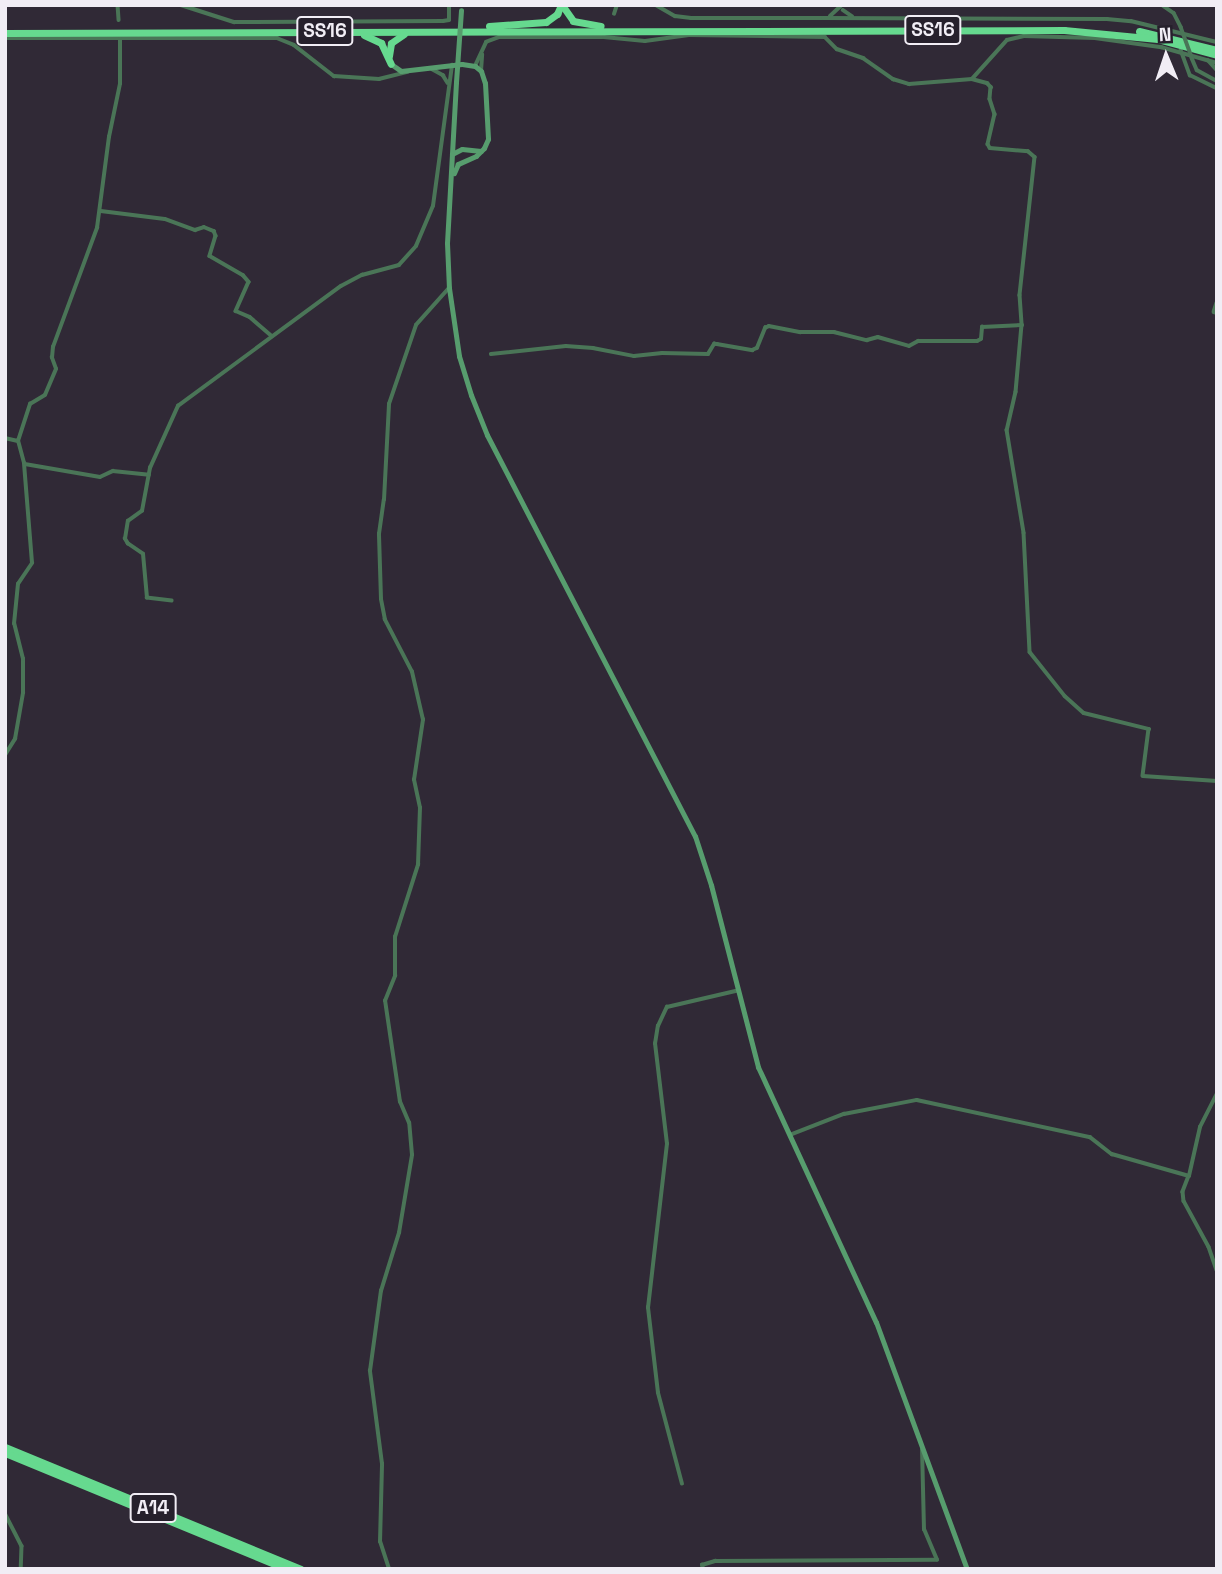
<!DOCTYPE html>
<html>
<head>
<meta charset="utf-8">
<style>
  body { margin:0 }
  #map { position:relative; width:1222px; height:1574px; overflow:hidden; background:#302936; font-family:"Space Grotesk",sans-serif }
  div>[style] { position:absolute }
  .street>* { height:3.5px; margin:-1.75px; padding:0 1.75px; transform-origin:1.75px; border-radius:1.75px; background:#4a7557 }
  .secondary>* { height:5px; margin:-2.5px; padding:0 2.5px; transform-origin:2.5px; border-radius:2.5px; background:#579d6e }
  .highway>* { height:7px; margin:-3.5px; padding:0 3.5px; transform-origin:3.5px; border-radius:3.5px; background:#66d98f }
  .street-bridge>* { height:3.5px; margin:-1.75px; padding:0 1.75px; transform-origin:1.75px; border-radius:1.75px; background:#4a7557 }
  .secondary-bridge>* { height:5px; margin:-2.5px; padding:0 2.5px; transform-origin:2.5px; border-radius:2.5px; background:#579d6e }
  span { translate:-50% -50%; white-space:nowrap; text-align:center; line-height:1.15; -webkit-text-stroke:6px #26202c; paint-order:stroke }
  .shield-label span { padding:2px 5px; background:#26202c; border:2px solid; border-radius:5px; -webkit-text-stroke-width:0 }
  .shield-label { font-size:19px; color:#f1edf5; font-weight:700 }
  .frame { position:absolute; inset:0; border:7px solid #f1edf5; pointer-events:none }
  .north { position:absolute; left:1131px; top:21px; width:70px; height:70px; -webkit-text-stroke:5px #26202c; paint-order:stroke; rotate:358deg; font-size:19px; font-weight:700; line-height:28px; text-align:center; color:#f1edf5 }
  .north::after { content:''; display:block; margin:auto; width:24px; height:32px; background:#f1edf5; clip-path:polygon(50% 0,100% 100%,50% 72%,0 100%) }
</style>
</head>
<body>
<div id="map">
  <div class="street">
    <div style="left:118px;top:5px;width:15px;rotate:86deg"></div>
    <div style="left:181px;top:5px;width:56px;rotate:17.8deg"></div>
    <div style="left:234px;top:22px;width:209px;rotate:-0.3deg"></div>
    <div style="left:443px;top:21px;width:6px;rotate:-9deg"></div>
    <div style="left:449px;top:20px;width:15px;rotate:-90deg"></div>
    <div style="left:656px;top:5px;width:22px;rotate:30deg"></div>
    <div style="left:675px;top:16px;width:16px;rotate:7deg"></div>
    <div style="left:691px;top:18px;width:131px"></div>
    <div style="left:1162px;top:5px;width:14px;rotate:34deg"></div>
    <div style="left:1174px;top:13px;width:16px;rotate:63deg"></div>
    <div style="left:843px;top:10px;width:11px;rotate:34deg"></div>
    <div style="left:614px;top:14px;width:9px;rotate:-72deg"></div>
    <div style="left:830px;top:16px;width:16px;rotate:-43deg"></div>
    <div style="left:823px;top:18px;width:284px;rotate:0.2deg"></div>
    <div style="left:1107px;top:19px;width:24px;rotate:5deg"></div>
    <div style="left:1131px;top:21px;width:89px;rotate:13.7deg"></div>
    <div style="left:5px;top:38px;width:272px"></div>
    <div style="left:277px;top:38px;width:18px;rotate:22deg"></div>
    <div style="left:294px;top:45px;width:51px;rotate:37.8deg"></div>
    <div style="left:334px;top:76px;width:45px;rotate:3.8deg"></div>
    <div style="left:379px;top:79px;width:29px;rotate:-14deg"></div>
    <div style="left:1181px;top:50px;width:27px;rotate:70deg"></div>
    <div style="left:1190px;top:75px;width:30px;rotate:26deg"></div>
    <div style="left:1192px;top:58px;width:13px;rotate:67deg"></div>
    <div style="left:1197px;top:70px;width:23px;rotate:29deg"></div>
    <div style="left:1208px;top:60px;width:13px;rotate:48deg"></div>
    <div style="left:475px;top:66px;width:26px;rotate:-65deg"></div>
    <div style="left:486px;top:42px;width:14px;rotate:-21deg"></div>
    <div style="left:499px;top:37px;width:105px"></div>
    <div style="left:604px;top:37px;width:41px;rotate:5.6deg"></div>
    <div style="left:645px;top:41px;width:44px;rotate:-7.8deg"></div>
    <div style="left:689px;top:35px;width:136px;rotate:0.8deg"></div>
    <div style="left:825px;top:37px;width:17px;rotate:45deg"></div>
    <div style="left:837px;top:49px;width:28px;rotate:19deg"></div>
    <div style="left:863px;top:58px;width:37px;rotate:35deg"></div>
    <div style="left:893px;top:79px;width:17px;rotate:17deg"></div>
    <div style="left:909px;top:84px;width:63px;rotate:-4.5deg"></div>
    <div style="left:972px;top:79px;width:52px;rotate:-48.1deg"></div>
    <div style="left:1007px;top:40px;width:17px;rotate:-13deg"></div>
    <div style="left:1024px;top:36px;width:71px;rotate:1.6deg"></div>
    <div style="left:1095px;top:38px;width:67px;rotate:7.8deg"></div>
    <div style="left:1161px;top:47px;width:58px;rotate:15.9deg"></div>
    <div style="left:432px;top:69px;width:13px;rotate:29deg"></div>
    <div style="left:443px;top:75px;width:9px;rotate:58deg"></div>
    <div style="left:481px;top:71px;width:16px;rotate:-86deg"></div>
    <div style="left:972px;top:79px;width:16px;rotate:15deg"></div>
    <div style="left:987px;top:83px;width:6px;rotate:45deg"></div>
    <div style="left:991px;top:87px;width:12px;rotate:95deg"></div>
    <div style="left:990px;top:99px;width:16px;rotate:72deg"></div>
    <div style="left:995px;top:114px;width:31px;rotate:103deg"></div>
    <div style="left:988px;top:144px;width:4px;rotate:63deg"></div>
    <div style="left:990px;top:148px;width:38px;rotate:5deg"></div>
    <div style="left:1028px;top:151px;width:9px;rotate:41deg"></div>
    <div style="left:1035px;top:157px;width:139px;rotate:96.2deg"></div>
    <div style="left:1020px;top:295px;width:30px;rotate:86deg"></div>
    <div style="left:1022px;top:325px;width:67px;rotate:95.1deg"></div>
    <div style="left:1016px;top:392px;width:39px;rotate:103deg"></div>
    <div style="left:1007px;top:430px;width:104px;rotate:80.6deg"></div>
    <div style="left:1024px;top:533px;width:119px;rotate:87.1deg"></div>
    <div style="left:1030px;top:652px;width:56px;rotate:51.5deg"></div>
    <div style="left:1065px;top:696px;width:25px;rotate:42deg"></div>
    <div style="left:1084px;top:713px;width:67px;rotate:13.8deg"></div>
    <div style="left:1149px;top:729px;width:47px;rotate:97.3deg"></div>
    <div style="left:1143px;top:776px;width:74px;rotate:3.9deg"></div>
    <div style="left:101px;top:211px;width:64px;rotate:7.1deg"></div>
    <div style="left:165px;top:219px;width:32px;rotate:20deg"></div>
    <div style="left:195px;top:230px;width:9px;rotate:-18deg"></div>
    <div style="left:204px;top:227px;width:11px;rotate:22deg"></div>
    <div style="left:214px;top:231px;width:5px;rotate:68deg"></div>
    <div style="left:216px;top:236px;width:21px;rotate:107deg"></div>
    <div style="left:210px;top:256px;width:38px;rotate:30deg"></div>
    <div style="left:243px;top:275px;width:9px;rotate:49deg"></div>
    <div style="left:249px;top:282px;width:32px;rotate:114deg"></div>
    <div style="left:236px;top:311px;width:15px;rotate:23deg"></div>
    <div style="left:250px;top:317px;width:29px;rotate:41deg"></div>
    <div style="left:1217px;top:303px;width:9px;rotate:108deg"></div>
    <div style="left:1214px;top:312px;width:3px;rotate:18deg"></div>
    <div style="left:491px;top:354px;width:75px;rotate:-6.1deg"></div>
    <div style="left:566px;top:346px;width:27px;rotate:4deg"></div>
    <div style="left:593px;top:348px;width:42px;rotate:11deg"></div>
    <div style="left:634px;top:356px;width:28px;rotate:-6deg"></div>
    <div style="left:662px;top:353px;width:46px;rotate:1.2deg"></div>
    <div style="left:708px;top:354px;width:12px;rotate:-59deg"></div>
    <div style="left:714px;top:344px;width:3px"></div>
    <div style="left:717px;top:344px;width:36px;rotate:10deg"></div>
    <div style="left:752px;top:350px;width:5px;rotate:-22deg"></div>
    <div style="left:757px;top:348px;width:22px;rotate:-68deg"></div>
    <div style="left:765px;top:328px;width:4px;rotate:-27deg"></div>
    <div style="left:769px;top:326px;width:32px;rotate:11deg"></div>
    <div style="left:800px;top:332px;width:34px"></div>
    <div style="left:834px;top:332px;width:34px;rotate:14deg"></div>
    <div style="left:867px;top:340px;width:11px;rotate:-15deg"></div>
    <div style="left:878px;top:337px;width:32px;rotate:16deg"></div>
    <div style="left:909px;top:346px;width:10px;rotate:-29deg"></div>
    <div style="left:918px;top:341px;width:59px"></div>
    <div style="left:977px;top:341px;width:4px;rotate:-27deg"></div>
    <div style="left:981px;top:339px;width:12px;rotate:-85deg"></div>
    <div style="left:982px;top:327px;width:40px;rotate:-2.9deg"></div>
    <div style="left:5px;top:438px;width:13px;rotate:13deg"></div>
    <div style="left:25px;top:464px;width:76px;rotate:9.8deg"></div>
    <div style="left:100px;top:477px;width:14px;rotate:-25deg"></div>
    <div style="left:113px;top:471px;width:36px;rotate:6deg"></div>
    <div style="left:172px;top:601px;width:25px;rotate:-173deg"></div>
    <div style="left:147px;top:598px;width:44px;rotate:-95.2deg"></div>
    <div style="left:143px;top:554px;width:18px;rotate:-146deg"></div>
    <div style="left:128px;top:544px;width:6px;rotate:-121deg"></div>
    <div style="left:125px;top:539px;width:18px;rotate:-81deg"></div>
    <div style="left:128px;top:521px;width:17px;rotate:-36deg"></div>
    <div style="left:142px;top:511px;width:44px;rotate:-79.5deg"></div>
    <div style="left:150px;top:468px;width:68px;rotate:-65.7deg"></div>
    <div style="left:178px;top:406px;width:202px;rotate:-36.4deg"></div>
    <div style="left:341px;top:286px;width:24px;rotate:-28deg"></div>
    <div style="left:362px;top:275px;width:38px;rotate:-15deg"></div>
    <div style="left:399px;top:265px;width:25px;rotate:-48deg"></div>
    <div style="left:416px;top:246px;width:43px;rotate:-67deg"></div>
    <div style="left:433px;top:206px;width:142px;rotate:-82.3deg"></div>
    <div style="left:5px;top:755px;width:19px;rotate:-58deg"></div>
    <div style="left:15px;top:739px;width:47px;rotate:-80.1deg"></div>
    <div style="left:23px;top:693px;width:34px;rotate:-90deg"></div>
    <div style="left:23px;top:659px;width:36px;rotate:-104deg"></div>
    <div style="left:14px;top:624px;width:40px;rotate:-84.3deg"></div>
    <div style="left:18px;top:584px;width:25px;rotate:-56deg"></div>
    <div style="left:32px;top:563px;width:100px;rotate:-94.6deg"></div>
    <div style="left:24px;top:463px;width:23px;rotate:-105deg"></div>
    <div style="left:18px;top:441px;width:39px;rotate:-72deg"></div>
    <div style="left:30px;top:404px;width:17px;rotate:-31deg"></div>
    <div style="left:45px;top:395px;width:28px;rotate:-67deg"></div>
    <div style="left:56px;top:369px;width:12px;rotate:-110deg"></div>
    <div style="left:52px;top:358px;width:11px;rotate:-85deg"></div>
    <div style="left:53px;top:347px;width:127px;rotate:-69.7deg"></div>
    <div style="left:97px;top:228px;width:92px;rotate:-82.5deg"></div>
    <div style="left:109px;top:137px;width:54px;rotate:-78.3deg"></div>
    <div style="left:120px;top:84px;width:46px;rotate:-90deg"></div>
    <div style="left:790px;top:1135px;width:58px;rotate:-21.3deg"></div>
    <div style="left:844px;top:1114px;width:74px;rotate:-10.9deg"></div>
    <div style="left:917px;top:1100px;width:177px;rotate:12.1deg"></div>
    <div style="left:1090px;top:1137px;width:28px;rotate:38deg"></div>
    <div style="left:1112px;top:1154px;width:80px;rotate:15.9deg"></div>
    <div style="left:1189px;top:1176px;width:50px;rotate:-77.3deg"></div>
    <div style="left:1200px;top:1127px;width:37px;rotate:-63deg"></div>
    <div style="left:1189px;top:1176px;width:17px;rotate:111deg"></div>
    <div style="left:1183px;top:1192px;width:9px;rotate:84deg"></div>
    <div style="left:1184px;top:1201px;width:52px;rotate:61.5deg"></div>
    <div style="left:1209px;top:1247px;width:24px;rotate:71deg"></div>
    <div style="left:682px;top:1484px;width:94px;rotate:-104.8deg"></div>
    <div style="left:658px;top:1393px;width:86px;rotate:-96.7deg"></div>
    <div style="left:648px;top:1308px;width:165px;rotate:-83.4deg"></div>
    <div style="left:667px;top:1144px;width:101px;rotate:-96.8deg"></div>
    <div style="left:655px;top:1044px;width:18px;rotate:-81deg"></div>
    <div style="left:658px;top:1026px;width:21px;rotate:-65deg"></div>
    <div style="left:667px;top:1007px;width:71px;rotate:-13.1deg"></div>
    <div style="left:5px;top:1513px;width:37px;rotate:63deg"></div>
    <div style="left:22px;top:1546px;width:23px;rotate:92deg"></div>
    <div style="left:389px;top:1569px;width:28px;rotate:-108deg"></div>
    <div style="left:380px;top:1542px;width:78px;rotate:-88.5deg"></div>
    <div style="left:382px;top:1464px;width:94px;rotate:-97.4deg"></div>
    <div style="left:370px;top:1371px;width:81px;rotate:-82.2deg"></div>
    <div style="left:381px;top:1291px;width:61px;rotate:-72.8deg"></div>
    <div style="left:399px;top:1233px;width:79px;rotate:-80.5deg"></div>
    <div style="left:412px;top:1155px;width:32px;rotate:-95deg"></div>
    <div style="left:409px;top:1123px;width:23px;rotate:-113deg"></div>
    <div style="left:400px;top:1102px;width:102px;rotate:-98.4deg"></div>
    <div style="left:385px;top:1001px;width:27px;rotate:-68deg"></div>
    <div style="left:395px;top:976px;width:39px;rotate:-90deg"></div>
    <div style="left:395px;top:937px;width:76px;rotate:-72.3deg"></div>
    <div style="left:418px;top:865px;width:57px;rotate:-88deg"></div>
    <div style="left:420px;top:808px;width:29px;rotate:-102deg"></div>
    <div style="left:414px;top:780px;width:61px;rotate:-81.5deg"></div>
    <div style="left:423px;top:720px;width:49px;rotate:-102.9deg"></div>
    <div style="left:412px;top:672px;width:59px;rotate:-117.4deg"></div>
    <div style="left:385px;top:620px;width:21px;rotate:-101deg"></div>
    <div style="left:381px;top:599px;width:65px;rotate:-91.8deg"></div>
    <div style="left:379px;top:534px;width:34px;rotate:-82deg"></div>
    <div style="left:384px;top:500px;width:96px;rotate:-87deg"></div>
    <div style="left:389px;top:404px;width:83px;rotate:-71.1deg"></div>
    <div style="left:416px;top:325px;width:50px;rotate:-48.3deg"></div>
    <div style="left:703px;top:1569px;width:4px;rotate:-104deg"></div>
    <div style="left:702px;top:1565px;width:14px;rotate:-17deg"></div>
    <div style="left:715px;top:1561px;width:222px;rotate:-0.3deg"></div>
    <div style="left:937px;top:1560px;width:33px;rotate:-113deg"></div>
    <div style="left:924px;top:1530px;width:80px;rotate:-91.4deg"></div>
  </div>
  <div class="secondary">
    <div style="left:391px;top:64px;width:12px;rotate:35deg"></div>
    <div style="left:401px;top:71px;width:61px;rotate:-6.5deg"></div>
    <div style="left:462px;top:64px;width:13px;rotate:9deg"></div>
    <div style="left:475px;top:66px;width:8px;rotate:40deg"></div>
    <div style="left:481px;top:71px;width:13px;rotate:72deg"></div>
    <div style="left:485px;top:83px;width:56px;rotate:86.9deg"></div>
    <div style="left:488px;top:139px;width:10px;rotate:114deg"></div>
    <div style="left:484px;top:148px;width:11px;rotate:135deg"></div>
    <div style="left:476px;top:156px;width:20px;rotate:156deg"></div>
    <div style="left:458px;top:164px;width:10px;rotate:114deg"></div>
    <div style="left:456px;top:82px;width:161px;rotate:93.2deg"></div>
    <div style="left:447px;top:243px;width:45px;rotate:87.5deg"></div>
    <div style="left:449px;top:288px;width:69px;rotate:81.6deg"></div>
    <div style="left:459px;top:356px;width:41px;rotate:72.9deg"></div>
    <div style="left:471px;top:395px;width:43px;rotate:68.2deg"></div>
    <div style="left:487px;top:435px;width:452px;rotate:62.6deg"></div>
    <div style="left:695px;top:836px;width:52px;rotate:71.9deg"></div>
    <div style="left:711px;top:885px;width:188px;rotate:75.5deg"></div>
    <div style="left:758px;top:1067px;width:281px;rotate:65.2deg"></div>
    <div style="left:876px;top:1322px;width:263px;rotate:69.8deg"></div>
    <div style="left:452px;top:154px;width:11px;rotate:-27deg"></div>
    <div style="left:462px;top:149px;width:19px;rotate:6deg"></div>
  </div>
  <div class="highway">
    <div style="left:562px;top:5px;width:19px;rotate:55deg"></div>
    <div style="left:573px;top:21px;width:28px;rotate:10deg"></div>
    <div style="left:489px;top:26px;width:57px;rotate:-4deg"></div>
    <div style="left:546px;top:22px;width:14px;rotate:-36deg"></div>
    <div style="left:557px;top:14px;width:10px;rotate:-66deg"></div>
    <div style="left:1139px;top:31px;width:80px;rotate:13.7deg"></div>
    <div style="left:5px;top:33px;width:1059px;rotate:-0.16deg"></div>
    <div style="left:1064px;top:30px;width:94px;rotate:5.5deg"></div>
    <div style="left:1158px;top:39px;width:61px;rotate:15.2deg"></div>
    <div style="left:364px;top:35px;width:19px;rotate:25deg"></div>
    <div style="left:381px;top:43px;width:23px;rotate:65deg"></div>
    <div style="left:389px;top:56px;width:13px;rotate:-81deg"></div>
    <div style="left:391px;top:43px;width:16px;rotate:-35deg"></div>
    <div style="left:5px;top:1447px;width:320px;rotate:22.4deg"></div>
    <div style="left:5px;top:1453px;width:305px;rotate:22.4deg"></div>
  </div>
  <div class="street-bridge">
    <div style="left:1181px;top:27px;width:33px;rotate:70deg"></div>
  </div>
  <div class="secondary-bridge">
    <div style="left:456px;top:82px;width:72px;rotate:-86deg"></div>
  </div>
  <div class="shield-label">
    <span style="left:933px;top:30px">SS16</span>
    <span style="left:325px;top:31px">SS16</span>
    <span style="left:153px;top:1508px">A14</span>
  </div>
  <div class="frame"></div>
  <div class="north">N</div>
</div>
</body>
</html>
